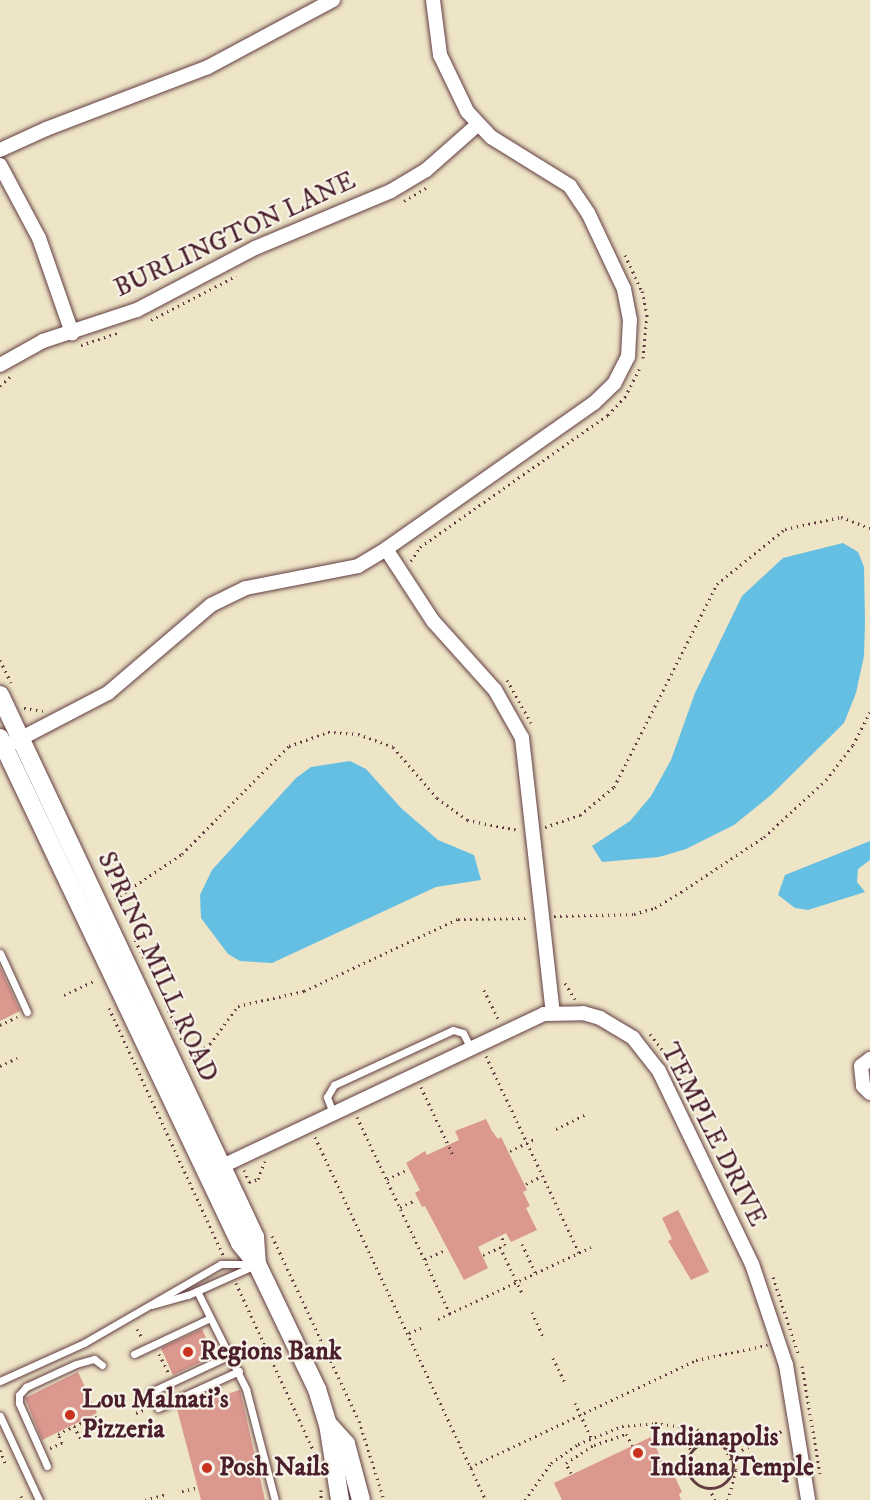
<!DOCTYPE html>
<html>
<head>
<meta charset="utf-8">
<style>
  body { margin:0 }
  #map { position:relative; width:870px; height:1500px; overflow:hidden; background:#eee4c6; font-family:"IM FELL DW Pica",serif }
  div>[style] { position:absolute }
  .water>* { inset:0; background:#64bfe2 }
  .building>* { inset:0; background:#db988f }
  .path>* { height:3px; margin-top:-1.5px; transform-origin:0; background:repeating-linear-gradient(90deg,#633d42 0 1.5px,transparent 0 6px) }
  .path>.ring { margin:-1.5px; padding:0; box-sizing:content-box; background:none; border:3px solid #633d42; border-radius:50% }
  .roads { filter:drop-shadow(0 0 2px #633d42) drop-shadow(0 0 2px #633d42) }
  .service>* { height:7px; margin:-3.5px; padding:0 3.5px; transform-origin:3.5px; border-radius:3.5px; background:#fff }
  .minor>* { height:14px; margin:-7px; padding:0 7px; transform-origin:7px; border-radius:7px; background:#fff }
  .tertiary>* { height:18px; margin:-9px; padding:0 9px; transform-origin:9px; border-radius:9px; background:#fff }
  .dots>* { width:16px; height:16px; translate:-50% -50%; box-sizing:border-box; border:3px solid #f7f3e8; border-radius:50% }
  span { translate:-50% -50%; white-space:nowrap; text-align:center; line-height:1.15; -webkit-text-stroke:4.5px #f7f3e8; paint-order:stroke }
  .street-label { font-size:26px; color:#4a1f2b }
  .poi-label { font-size:26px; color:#4a1f2b; font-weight:700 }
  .left { translate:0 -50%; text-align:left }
</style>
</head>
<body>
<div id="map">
  <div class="water">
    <div style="clip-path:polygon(843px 543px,858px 552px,864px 567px,865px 622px,864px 656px,856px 693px,844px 723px,771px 795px,734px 825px,686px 849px,659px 857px,602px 862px,592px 846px,630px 821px,651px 796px,671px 760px,695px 693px,742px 596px,783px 558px)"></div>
    <div style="clip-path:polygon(350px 761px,366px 769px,401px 808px,438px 840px,474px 855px,481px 880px,436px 887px,272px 963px,240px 961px,228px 954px,201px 918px,200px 895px,212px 870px,296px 778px,311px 767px)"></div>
    <div style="clip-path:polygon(870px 841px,870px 860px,858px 869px,857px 882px,865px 892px,808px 910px,795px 908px,778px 895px,785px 875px)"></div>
  </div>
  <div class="building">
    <div style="clip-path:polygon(0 967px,20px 1011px,0 1021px)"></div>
    <div style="clip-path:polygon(486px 1119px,492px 1131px,498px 1139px,501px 1137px,527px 1190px,523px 1192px,530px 1206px,526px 1208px,537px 1230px,511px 1242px,506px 1233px,478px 1247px,488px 1268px,464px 1280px,425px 1206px,422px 1207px,415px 1193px,420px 1190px,406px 1163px,425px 1151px,427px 1155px,459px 1140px,455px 1131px)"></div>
    <div style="clip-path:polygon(678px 1210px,709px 1272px,691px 1280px,668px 1241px,672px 1239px,662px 1218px)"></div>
    <div style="clip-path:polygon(202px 1329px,214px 1356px,173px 1375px,161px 1348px)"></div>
    <div style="clip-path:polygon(78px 1372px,97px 1413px,42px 1440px,25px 1398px)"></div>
    <div style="clip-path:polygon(240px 1390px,265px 1500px,201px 1500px,177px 1409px)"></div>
    <div style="clip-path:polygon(651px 1437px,667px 1471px,671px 1469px,682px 1492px,679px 1494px,681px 1500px,562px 1500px,554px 1483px)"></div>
  </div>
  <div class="path">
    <div style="left:404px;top:201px;width:29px;rotate:-31deg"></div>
    <div style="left:625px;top:255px;width:40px;rotate:65deg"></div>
    <div style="left:642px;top:291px;width:25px;rotate:78deg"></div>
    <div style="left:647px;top:315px;width:43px;rotate:95.3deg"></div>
    <div style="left:151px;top:320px;width:96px;rotate:-27.4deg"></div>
    <div style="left:81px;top:345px;width:41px;rotate:-18.4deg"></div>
    <div style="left:0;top:386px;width:16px;rotate:-43deg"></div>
    <div style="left:411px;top:561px;width:17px;rotate:-57deg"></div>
    <div style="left:420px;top:547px;width:230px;rotate:-35.1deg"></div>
    <div style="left:608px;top:415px;width:25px;rotate:-47deg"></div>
    <div style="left:625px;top:397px;width:34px;rotate:-63deg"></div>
    <div style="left:0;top:660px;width:25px;rotate:64deg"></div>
    <div style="left:507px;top:680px;width:49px;rotate:60.8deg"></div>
    <div style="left:24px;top:708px;width:19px;rotate:9deg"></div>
    <div style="left:545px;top:827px;width:37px;rotate:-19deg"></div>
    <div style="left:580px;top:815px;width:44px;rotate:-39.5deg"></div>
    <div style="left:614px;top:787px;width:228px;rotate:-63.1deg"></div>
    <div style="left:717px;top:584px;width:87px;rotate:-39deg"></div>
    <div style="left:785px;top:529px;width:57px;rotate:-12.1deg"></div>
    <div style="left:841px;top:517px;width:31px;rotate:21deg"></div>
    <div style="left:115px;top:899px;width:81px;rotate:-33.9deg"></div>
    <div style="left:182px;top:854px;width:152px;rotate:-45.3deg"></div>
    <div style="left:289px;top:746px;width:41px;rotate:-19.7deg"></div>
    <div style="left:328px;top:732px;width:30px;rotate:4deg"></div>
    <div style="left:358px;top:734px;width:37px;rotate:20deg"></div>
    <div style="left:393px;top:747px;width:67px;rotate:49.2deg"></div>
    <div style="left:437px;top:798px;width:37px;rotate:36deg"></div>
    <div style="left:467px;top:820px;width:52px;rotate:11.1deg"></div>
    <div style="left:554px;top:916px;width:80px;rotate:-1.4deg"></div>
    <div style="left:634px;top:914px;width:22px;rotate:-16deg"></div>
    <div style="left:655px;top:908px;width:31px;rotate:-32deg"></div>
    <div style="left:681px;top:892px;width:100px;rotate:-33.5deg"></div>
    <div style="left:764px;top:837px;width:84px;rotate:-42.6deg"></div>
    <div style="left:826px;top:780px;width:44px;rotate:-52.4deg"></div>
    <div style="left:853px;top:745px;width:37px;rotate:-63deg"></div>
    <div style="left:135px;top:940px;width:20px;rotate:63deg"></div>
    <div style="left:565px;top:983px;width:19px;rotate:58deg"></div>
    <div style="left:484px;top:990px;width:34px;rotate:64deg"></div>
    <div style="left:64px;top:995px;width:35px;rotate:-25deg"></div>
    <div style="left:166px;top:1005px;width:41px;rotate:65.3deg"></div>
    <div style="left:109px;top:1008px;width:272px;rotate:65.2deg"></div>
    <div style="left:0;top:1025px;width:19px;rotate:-25deg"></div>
    <div style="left:650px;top:1034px;width:33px;rotate:52deg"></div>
    <div style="left:486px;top:1056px;width:218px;rotate:64.7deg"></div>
    <div style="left:190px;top:1059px;width:25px;rotate:-37deg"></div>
    <div style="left:210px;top:1044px;width:47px;rotate:-53.6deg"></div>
    <div style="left:238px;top:1006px;width:68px;rotate:-12.8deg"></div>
    <div style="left:304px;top:991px;width:170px;rotate:-25.1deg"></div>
    <div style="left:458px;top:919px;width:71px;rotate:-0.8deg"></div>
    <div style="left:0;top:1066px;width:19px;rotate:-25deg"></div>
    <div style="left:421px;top:1087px;width:77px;rotate:64.8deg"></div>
    <div style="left:357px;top:1117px;width:218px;rotate:64.7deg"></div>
    <div style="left:556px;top:1129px;width:32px;rotate:-26deg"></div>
    <div style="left:315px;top:1137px;width:401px;rotate:64.8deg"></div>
    <div style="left:510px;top:1151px;width:30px;rotate:-26deg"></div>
    <div style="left:244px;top:1170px;width:17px;rotate:66deg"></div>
    <div style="left:387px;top:1179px;width:23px;rotate:-25deg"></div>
    <div style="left:249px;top:1182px;width:9px;rotate:-18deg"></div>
    <div style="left:258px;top:1179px;width:19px;rotate:-69deg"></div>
    <div style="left:526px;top:1184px;width:18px;rotate:-27deg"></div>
    <div style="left:400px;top:1207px;width:17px;rotate:-24deg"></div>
    <div style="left:272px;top:1236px;width:204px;rotate:64.8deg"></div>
    <div style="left:359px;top:1421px;width:83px;rotate:72.4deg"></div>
    <div style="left:522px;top:1244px;width:33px;rotate:65deg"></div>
    <div style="left:500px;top:1247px;width:53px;rotate:64.4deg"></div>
    <div style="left:483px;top:1255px;width:24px;rotate:-24deg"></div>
    <div style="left:505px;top:1245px;width:8px;rotate:-113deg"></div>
    <div style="left:425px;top:1259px;width:22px;rotate:-24deg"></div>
    <div style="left:773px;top:1277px;width:83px;rotate:71.8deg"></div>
    <div style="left:236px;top:1283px;width:188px;rotate:65.2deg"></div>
    <div style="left:532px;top:1312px;width:30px;rotate:66deg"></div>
    <div style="left:438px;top:1319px;width:169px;rotate:-25.2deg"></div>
    <div style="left:137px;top:1329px;width:10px;rotate:61deg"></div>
    <div style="left:409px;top:1333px;width:13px;rotate:-23deg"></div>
    <div style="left:159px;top:1354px;width:20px;rotate:63deg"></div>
    <div style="left:553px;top:1358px;width:30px;rotate:64deg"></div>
    <div style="left:802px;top:1366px;width:109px;rotate:80.5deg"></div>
    <div style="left:575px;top:1403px;width:38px;rotate:65deg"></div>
    <div style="left:136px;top:1413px;width:11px;rotate:-22deg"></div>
    <div style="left:74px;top:1426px;width:16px;rotate:63deg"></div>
    <div style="left:679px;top:1426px;width:28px;rotate:64deg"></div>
    <div class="ring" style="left:687px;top:1442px;width:43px;height:43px"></div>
    <div style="left:50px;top:1448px;width:13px;rotate:-23deg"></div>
    <div style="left:62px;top:1443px;width:10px;rotate:-114deg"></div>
    <div style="left:58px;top:1434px;width:41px;rotate:-25.9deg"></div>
    <div style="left:95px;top:1416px;width:16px;rotate:63deg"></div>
    <div style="left:102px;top:1430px;width:18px;rotate:-27deg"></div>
    <div style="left:0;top:1450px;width:16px;rotate:68deg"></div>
    <div style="left:731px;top:1455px;width:56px;rotate:-25.2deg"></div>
    <div style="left:470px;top:1467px;width:250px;rotate:-25.3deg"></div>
    <div style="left:696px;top:1360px;width:73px;rotate:-11.9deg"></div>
    <div style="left:571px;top:1473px;width:11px;rotate:-117deg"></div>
    <div style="left:566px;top:1463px;width:33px;rotate:-33deg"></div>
    <div style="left:594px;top:1445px;width:34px;rotate:-19deg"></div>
    <div style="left:626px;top:1434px;width:13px;rotate:61deg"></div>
    <div style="left:709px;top:1488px;width:13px;rotate:63deg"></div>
    <div style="left:321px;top:1490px;width:10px;rotate:90deg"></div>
    <div style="left:182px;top:1491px;width:14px;rotate:-12deg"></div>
    <div style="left:21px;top:1496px;width:4px;rotate:63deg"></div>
    <div style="left:145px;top:1500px;width:20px;rotate:-15deg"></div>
    <div style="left:525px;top:1500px;width:45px;rotate:-54.9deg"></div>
    <div style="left:551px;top:1463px;width:33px;rotate:-35deg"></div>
    <div style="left:578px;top:1444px;width:48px;rotate:-22.2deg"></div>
    <div style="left:622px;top:1426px;width:33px;rotate:-5deg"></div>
    <div style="left:655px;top:1423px;width:42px;rotate:8.1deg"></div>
    <div style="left:697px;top:1429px;width:28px;rotate:27deg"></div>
    <div style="left:722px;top:1442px;width:31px;rotate:63deg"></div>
    <div style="left:736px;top:1470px;width:31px;rotate:105deg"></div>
  </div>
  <div class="roads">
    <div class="service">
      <div style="left:0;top:953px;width:65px;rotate:65.4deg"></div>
      <div style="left:333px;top:1113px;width:17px;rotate:-111deg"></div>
      <div style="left:327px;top:1097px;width:14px;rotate:-60deg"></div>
      <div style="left:334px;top:1085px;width:131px;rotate:-24.8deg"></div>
      <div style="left:453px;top:1030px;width:10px;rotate:17deg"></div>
      <div style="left:463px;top:1033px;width:16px;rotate:63deg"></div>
      <div style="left:197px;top:1291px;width:110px;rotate:63.4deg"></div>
      <div style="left:246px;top:1389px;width:115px;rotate:75.4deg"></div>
      <div style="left:152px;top:1305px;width:37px;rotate:-16deg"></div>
      <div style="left:188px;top:1295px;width:71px;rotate:-24deg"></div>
      <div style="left:134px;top:1354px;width:84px;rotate:-25.3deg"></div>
      <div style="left:0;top:1381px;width:92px;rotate:-24.3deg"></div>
      <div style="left:84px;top:1343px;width:158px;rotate:-30deg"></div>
      <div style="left:221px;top:1264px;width:32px"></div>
      <div style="left:151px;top:1392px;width:87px;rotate:-25.1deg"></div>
      <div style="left:158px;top:1408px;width:89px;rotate:-24.6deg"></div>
      <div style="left:0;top:1416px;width:93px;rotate:65.1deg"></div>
      <div style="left:47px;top:1466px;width:69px;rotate:-114deg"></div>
      <div style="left:19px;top:1403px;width:8px;rotate:-90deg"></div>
      <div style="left:19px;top:1395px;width:11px;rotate:-49deg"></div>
      <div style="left:26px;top:1387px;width:55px;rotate:-24.7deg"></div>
      <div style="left:76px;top:1364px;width:19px;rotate:-16deg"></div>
      <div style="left:94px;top:1359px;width:10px;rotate:37deg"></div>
    </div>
    <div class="minor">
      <div style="left:0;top:150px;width:51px;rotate:-24.5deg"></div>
      <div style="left:46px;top:129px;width:173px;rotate:-20.9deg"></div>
      <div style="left:208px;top:67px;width:142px;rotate:-28.2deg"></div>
      <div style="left:0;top:165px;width:83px;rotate:61.9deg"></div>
      <div style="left:39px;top:238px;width:101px;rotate:70.8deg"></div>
      <div style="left:0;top:365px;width:49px;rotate:-29.2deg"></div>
      <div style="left:43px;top:341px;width:99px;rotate:-18.3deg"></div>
      <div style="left:137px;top:310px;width:133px;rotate:-27.7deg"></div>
      <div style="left:255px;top:248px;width:147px;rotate:-22.7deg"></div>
      <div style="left:391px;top:191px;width:41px;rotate:-31deg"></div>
      <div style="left:426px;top:170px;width:68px;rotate:-41.4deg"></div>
      <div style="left:386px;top:549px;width:86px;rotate:56.9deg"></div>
      <div style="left:433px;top:621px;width:93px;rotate:48.1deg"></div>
      <div style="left:495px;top:690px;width:55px;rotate:60.6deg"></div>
      <div style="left:522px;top:738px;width:277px;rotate:83.6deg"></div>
      <div style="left:12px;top:743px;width:108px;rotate:-27.5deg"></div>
      <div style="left:108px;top:693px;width:135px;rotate:-40.5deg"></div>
      <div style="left:211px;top:605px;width:39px;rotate:-26deg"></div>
      <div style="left:246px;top:588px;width:114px;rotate:-11.1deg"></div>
      <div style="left:358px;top:566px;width:33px;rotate:-31deg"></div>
      <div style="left:386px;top:549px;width:254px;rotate:-35.1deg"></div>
      <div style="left:594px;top:403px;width:28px;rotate:-44deg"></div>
      <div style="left:614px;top:384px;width:30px;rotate:-63deg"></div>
      <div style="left:628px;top:357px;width:37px;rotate:-87deg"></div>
      <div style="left:630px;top:320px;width:32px;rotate:-101deg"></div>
      <div style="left:624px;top:289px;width:84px;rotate:-115.3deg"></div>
      <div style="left:588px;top:213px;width:32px;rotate:-124deg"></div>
      <div style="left:570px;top:186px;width:93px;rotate:-148.2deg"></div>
      <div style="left:491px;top:137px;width:35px;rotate:-133deg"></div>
      <div style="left:467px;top:111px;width:62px;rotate:-115.7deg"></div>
      <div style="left:440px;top:55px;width:55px;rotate:-97.3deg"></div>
      <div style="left:870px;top:1059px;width:11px;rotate:142deg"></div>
      <div style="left:861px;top:1066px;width:20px;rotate:84deg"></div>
      <div style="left:863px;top:1086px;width:10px;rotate:45deg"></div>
      <div style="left:214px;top:1170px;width:365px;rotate:-25.3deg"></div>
      <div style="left:544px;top:1014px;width:39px;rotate:-1deg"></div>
      <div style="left:583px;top:1013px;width:18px;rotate:16deg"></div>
      <div style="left:600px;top:1018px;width:39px;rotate:31deg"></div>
      <div style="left:633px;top:1038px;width:42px;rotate:51.8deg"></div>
      <div style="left:659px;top:1071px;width:214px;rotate:64.3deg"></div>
      <div style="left:752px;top:1264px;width:107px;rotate:71.4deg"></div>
      <div style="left:786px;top:1365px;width:137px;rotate:80.7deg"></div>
    </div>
    <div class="tertiary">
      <div style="left:0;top:695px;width:599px;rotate:64.8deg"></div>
      <div style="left:255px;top:1237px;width:27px;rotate:86deg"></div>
      <div style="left:0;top:738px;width:559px;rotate:64.58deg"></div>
      <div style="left:240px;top:1243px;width:27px;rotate:51deg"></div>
      <div style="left:257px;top:1264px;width:139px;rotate:64.4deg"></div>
      <div style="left:317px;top:1389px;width:37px;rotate:73deg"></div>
      <div style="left:328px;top:1424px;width:77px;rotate:81deg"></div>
      <div style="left:328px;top:1424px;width:27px;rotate:48deg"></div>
      <div style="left:346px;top:1444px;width:58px;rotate:75deg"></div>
    </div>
  </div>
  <div class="dots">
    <div style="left:188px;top:1352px;background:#c8321e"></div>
    <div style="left:70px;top:1415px;background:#c8321e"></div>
    <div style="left:638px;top:1453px;background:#c8321e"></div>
    <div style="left:207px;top:1468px;background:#c8321e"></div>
  </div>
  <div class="street-label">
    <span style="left:235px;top:235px;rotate:-25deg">BURLINGTON LANE</span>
    <span style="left:157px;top:967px;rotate:65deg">SPRING MILL ROAD</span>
    <span style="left:713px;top:1135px;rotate:63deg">TEMPLE DRIVE</span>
  </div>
  <div class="poi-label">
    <span class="left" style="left:200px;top:1352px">Regions Bank</span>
    <span class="left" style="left:82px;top:1415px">Lou Malnati's<br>Pizzeria</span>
    <span class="left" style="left:650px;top:1453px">Indianapolis<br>Indiana Temple</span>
    <span class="left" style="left:219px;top:1468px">Posh Nails</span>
  </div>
</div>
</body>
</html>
